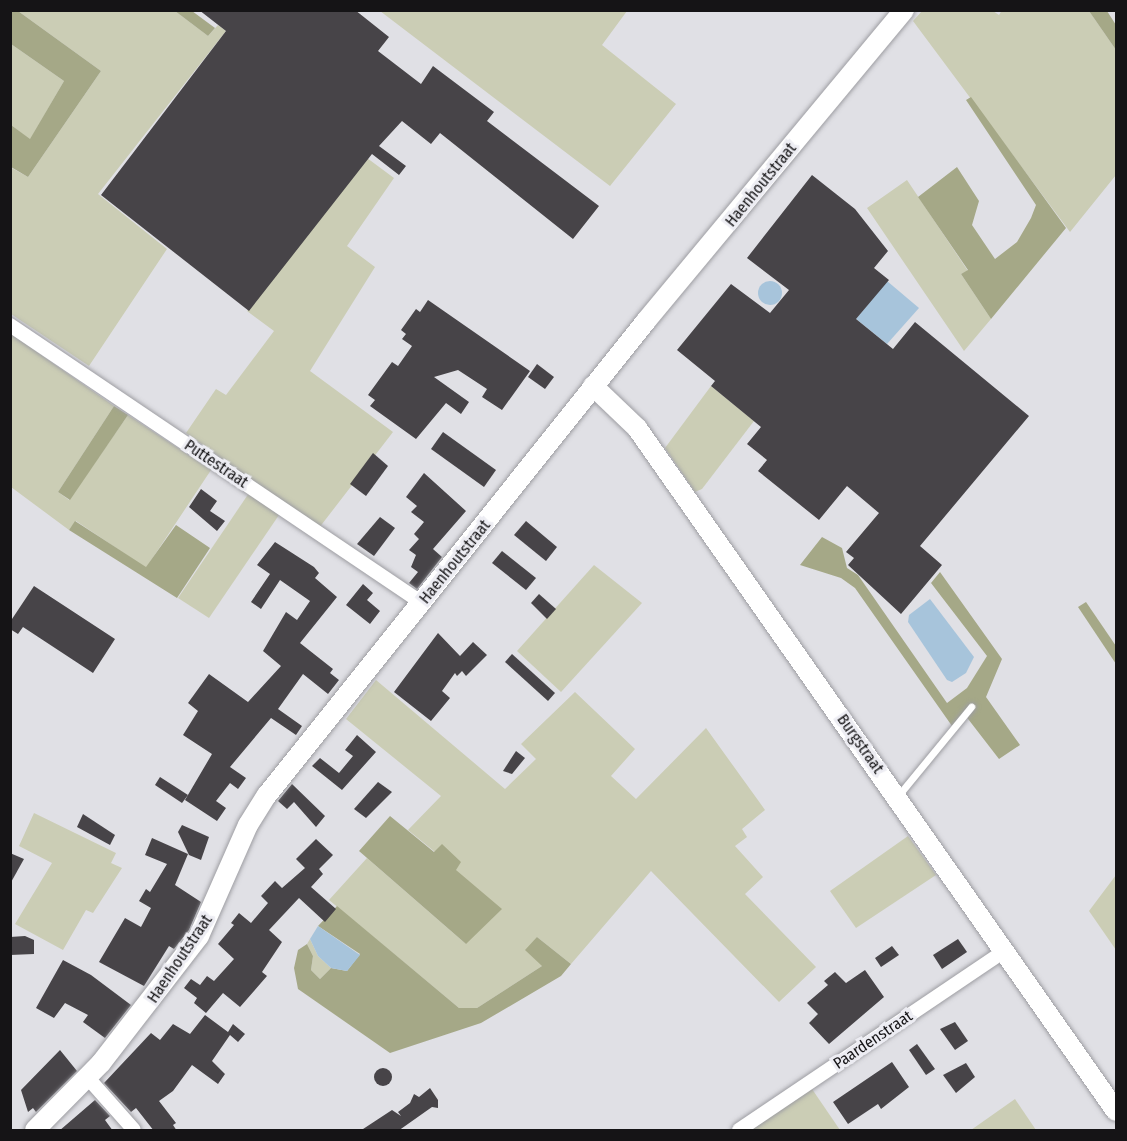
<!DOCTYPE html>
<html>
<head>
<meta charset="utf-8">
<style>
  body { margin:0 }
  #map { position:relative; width:1127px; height:1141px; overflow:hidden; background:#e0e0e5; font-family:"Fira Sans Condensed",sans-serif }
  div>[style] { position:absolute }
  .green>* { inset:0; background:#cbcdb5 }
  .forest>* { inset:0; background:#a5a887 }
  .water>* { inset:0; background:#a7c4db }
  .round { border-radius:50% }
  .building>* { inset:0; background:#474448 }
  .roads { filter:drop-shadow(0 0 2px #9d9da2) drop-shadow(0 0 2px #9d9da2) }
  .lane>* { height:7px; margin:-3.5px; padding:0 3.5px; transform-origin:3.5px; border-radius:3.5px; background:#fff }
  .street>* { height:14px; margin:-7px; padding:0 7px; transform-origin:7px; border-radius:7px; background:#fff }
  .secondary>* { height:20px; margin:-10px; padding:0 10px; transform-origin:10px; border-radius:10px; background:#fff }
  span { translate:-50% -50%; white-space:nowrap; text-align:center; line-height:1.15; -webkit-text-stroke:6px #ededf3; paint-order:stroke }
  .street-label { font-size:16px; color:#151416 }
  .frame { position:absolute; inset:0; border:12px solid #151416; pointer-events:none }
</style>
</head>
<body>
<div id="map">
  <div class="green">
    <div style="clip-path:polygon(1002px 10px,1089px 11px,1116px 50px,1116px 175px,1070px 232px,913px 21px,922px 11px,993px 11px,999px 15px)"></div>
    <div style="clip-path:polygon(18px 11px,175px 11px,208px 36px,218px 25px,226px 31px,98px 194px,167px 249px,89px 366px,11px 314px,10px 167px,28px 177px,101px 71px)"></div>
    <div style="clip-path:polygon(380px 11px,627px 11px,602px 45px,676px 104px,610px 186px)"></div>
    <div style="clip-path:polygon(11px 44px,64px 81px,30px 140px,11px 125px)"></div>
    <div style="clip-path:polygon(367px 158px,394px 178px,347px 246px,375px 267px,310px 371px,393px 432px,319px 528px,186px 433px,216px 389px,226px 395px,274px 331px,247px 311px)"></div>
    <div style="clip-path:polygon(907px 180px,968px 271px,961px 274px,991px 319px,964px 351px,867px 208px)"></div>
    <div style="clip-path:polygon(11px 334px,114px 406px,58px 492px,69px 500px,128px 415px,211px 470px,146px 568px,76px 521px,69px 530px,11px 487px)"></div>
    <div style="clip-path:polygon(711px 386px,754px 421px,702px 489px,695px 492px,665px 448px)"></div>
    <div style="clip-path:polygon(249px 493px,279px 515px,209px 618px,178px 598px)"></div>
    <div style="clip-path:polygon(594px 565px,642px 603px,561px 692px,517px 651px)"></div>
    <div style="clip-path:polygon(376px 680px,505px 789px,536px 759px,521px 744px,575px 692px,635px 749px,611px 776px,636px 799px,706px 728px,765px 810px,742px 829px,747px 837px,735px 846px,763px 877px,745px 894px,816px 967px,779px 1002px,651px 871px,571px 964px,537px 937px,542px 966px,477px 1008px,459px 1008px,329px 900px,367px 858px,466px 944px,456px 870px,442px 845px,435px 852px,408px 830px,441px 796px,346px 719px)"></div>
    <div style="clip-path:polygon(34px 813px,116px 853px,111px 863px,122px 868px,93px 913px,86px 910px,63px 950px,15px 924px,52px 863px,19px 846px)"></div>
    <div style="clip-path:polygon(908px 836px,936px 875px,856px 928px,830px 891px)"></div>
    <div style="clip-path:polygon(1116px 875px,1116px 950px,1089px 911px)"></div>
    <div style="clip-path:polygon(310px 939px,318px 956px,331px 968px,320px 979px,311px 970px,313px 956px,307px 944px)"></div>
    <div style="clip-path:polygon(812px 1089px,840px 1130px,750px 1130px)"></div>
    <div style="clip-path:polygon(1015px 1099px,1036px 1130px,971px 1130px)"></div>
  </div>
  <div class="forest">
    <div style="clip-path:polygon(11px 10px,18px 11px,101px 71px,28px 177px,11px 167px,11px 125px,30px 139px,64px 81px,11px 44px)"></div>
    <div style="clip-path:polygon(175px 11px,192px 11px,215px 28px,208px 36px)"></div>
    <div style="clip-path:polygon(1089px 11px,1107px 11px,1116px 25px,1116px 50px)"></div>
    <div style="clip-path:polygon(971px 97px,1066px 228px,991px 319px,961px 274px,968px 270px,918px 197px,957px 167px,979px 201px,972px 225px,995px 259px,1017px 242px,1031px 218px,1036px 205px,966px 100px)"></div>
    <div style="clip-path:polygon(114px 406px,128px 415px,70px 500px,58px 492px)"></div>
    <div style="clip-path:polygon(75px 521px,146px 567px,176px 525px,210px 548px,177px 598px,69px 530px)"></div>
    <div style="clip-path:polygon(822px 537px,842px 548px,847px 568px,858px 575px,947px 703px,967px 688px,987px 656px,931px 583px,940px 572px,1002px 659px,986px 697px,1020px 745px,999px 759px,965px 715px,952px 726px,855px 588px,841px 578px,800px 565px)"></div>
    <div style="clip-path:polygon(1086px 602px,1116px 646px,1116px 664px,1078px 607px)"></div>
    <div style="clip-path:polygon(390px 816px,434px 852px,442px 844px,461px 862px,456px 870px,502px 909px,466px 944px,359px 851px)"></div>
    <div style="clip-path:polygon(337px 906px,459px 1008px,477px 1008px,542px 966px,525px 950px,537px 937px,571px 964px,561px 976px,481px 1023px,390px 1053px,298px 989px,294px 968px,298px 950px,307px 944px,313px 956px,311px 970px,320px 979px,331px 968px,347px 971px,360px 954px,318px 926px)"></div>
  </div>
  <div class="water">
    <div style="clip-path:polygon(887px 281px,919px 308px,887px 344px,856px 319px)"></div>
    <div class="round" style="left:758px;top:281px;width:24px;height:24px"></div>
    <div style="clip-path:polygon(930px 599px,974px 657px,966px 673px,952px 682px,947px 680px,908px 622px,909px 615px)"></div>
    <div style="clip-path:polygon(318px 926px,360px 955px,347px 971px,331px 968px,318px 956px,310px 939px)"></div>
  </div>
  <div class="building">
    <div style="clip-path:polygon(199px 10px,355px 10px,389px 37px,378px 51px,421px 84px,433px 66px,494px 112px,487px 121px,599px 206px,573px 239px,440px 133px,431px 144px,402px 121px,379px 146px,406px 166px,399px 175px,372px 154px,249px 311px,101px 195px,226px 31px)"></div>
    <div style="clip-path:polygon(812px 175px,855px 209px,888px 251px,874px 268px,889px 280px,856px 319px,893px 349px,915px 322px,1029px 416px,920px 546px,942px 565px,901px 614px,848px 565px,854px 558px,846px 552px,879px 513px,847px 486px,819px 520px,758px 471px,767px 460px,747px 444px,761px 427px,711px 386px,715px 381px,677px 350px,731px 284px,770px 313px,789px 290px,747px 258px)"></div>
    <div style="clip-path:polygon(428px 300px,530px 371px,502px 410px,482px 397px,487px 389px,458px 370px,434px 377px,469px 402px,461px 414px,446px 403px,416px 439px,370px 406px,375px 400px,368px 395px,392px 362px,398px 366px,412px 346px,402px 339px,406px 334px,401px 330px,416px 309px,420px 312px)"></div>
    <div style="clip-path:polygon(537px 364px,554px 377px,545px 389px,528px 377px)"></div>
    <div style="clip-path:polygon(443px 432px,496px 470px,484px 487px,431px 449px)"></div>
    <div style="clip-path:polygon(373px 453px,388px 466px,366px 496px,350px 484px)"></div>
    <div style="clip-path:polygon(424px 473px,466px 511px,433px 549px,442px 557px,417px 589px,409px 583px,418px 572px,411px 567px,416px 555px,409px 550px,419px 539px,414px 534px,424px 522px,411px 512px,417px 506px,406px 497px)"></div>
    <div style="clip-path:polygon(201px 489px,217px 501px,210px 511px,225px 521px,217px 531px,189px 507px)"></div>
    <div style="clip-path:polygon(380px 517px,395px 528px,374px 556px,357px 544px)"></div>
    <div style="clip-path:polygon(526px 521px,557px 547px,546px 561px,514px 535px)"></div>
    <div style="clip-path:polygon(275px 542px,314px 567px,319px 573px,315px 578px,337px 597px,300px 643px,333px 669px,330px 673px,339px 680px,328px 694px,303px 674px,278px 709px,302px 726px,296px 735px,271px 718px,230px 767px,246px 778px,238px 789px,230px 783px,216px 801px,226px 808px,217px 821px,185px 800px,212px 754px,183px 735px,198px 711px,188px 703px,209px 674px,248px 702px,281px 666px,263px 651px,286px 612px,297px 620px,310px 601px,280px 580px,261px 609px,251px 602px,270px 574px,257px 565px)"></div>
    <div style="clip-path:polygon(502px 551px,536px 578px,526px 590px,492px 563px)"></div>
    <div style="clip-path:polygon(363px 584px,373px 593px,367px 600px,380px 611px,370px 624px,346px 605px)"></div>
    <div style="clip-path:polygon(34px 586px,115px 639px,93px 673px,23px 627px,18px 634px,10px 629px,10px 622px)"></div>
    <div style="clip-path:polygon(539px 594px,556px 609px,547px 619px,531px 603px)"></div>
    <div style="clip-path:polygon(438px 633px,460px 656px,473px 642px,487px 655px,466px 676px,462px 671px,457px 676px,455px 673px,442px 691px,450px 698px,431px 721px,394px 692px)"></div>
    <div style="clip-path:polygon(512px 654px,555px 693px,548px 701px,505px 662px)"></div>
    <div style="clip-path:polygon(357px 735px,376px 752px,342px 790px,312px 766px,320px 758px,339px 773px,353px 756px,345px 750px)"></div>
    <div style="clip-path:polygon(516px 751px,525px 758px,512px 774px,503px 771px)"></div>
    <div style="clip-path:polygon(160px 777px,188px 795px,182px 803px,155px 785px)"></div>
    <div style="clip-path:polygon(378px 782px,392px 792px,366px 818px,354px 809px)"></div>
    <div style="clip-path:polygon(292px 784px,325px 816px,316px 827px,294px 802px,287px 809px,278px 801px)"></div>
    <div style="clip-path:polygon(83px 814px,115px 835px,110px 845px,77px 827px)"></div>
    <div style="clip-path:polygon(182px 825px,209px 837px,201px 860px,189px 855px,178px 832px)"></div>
    <div style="clip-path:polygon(152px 838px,188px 854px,175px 885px,201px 902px,189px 930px,174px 949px,169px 946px,144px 986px,99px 962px,125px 918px,141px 927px,151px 908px,139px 901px,146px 889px,150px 892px,167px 864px,145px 855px)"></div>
    <div style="clip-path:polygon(316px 839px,333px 855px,319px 869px,323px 874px,311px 887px,336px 909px,325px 922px,299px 898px,269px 930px,282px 942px,262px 972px,267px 976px,240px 1007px,223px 993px,206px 1013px,194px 1003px,197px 998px,184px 988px,191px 979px,200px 985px,207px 976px,214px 981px,234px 959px,218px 944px,234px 925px,231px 923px,239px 913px,251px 923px,268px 903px,261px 896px,275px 881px,282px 888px,305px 868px,296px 859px)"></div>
    <div style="clip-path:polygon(10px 853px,24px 859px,10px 884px)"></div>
    <div style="clip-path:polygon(25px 936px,34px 940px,34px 954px,10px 955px,10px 937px)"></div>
    <div style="clip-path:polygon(958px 939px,967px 952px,942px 969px,933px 955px)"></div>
    <div style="clip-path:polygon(892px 946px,899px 955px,881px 967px,875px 958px)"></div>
    <div style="clip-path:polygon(63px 960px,91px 975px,131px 1005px,105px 1038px,83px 1022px,88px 1015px,65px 1003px,54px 1018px,36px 1008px)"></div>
    <div style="clip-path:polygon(865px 970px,884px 997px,829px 1044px,809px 1023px,818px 1014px,807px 1003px,828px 985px,824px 981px,835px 972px,846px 983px)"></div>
    <div style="clip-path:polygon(205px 1015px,228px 1032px,233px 1024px,245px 1034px,238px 1042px,230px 1035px,212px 1061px,225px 1074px,218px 1084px,192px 1065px,173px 1091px,159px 1101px,176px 1123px,173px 1125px,177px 1131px,154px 1131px,136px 1108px,131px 1112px,104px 1083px,151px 1033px,160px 1040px,173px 1024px,190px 1034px)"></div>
    <div style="clip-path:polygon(955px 1022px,968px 1041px,955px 1050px,940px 1029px)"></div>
    <div style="clip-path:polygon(917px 1044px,935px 1069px,926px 1075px,909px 1050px)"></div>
    <div style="clip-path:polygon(60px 1050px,77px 1071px,36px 1112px,33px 1108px,28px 1112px,21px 1090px)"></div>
    <div style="clip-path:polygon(892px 1062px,909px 1087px,881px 1109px,878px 1104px,848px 1124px,833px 1102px)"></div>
    <div style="clip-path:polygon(966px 1063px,975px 1077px,956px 1093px,943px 1075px)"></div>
    <div class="round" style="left:374px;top:1068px;width:18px;height:18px"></div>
    <div style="clip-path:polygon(430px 1088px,438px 1100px,438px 1108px,432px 1107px,398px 1131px,360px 1131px,392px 1110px,401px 1116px,398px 1112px,410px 1103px,414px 1094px,419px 1097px)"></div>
    <div style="clip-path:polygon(95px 1100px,110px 1116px,105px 1120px,113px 1131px,59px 1131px)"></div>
  </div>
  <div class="roads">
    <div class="lane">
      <div style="left:897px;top:797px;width:117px;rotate:-50.6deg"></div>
    </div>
    <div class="street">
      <div style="left:10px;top:325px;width:497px;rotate:34deg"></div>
      <div style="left:88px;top:1078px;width:69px;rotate:48.5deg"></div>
      <div style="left:739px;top:1130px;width:322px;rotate:-34deg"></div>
    </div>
    <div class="secondary">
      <div style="left:593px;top:386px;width:61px;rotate:43.7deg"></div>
      <div style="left:637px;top:428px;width:834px;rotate:54.96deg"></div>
      <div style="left:35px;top:1130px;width:94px;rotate:-45.4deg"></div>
      <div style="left:101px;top:1063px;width:160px;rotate:-52.3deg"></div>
      <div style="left:199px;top:936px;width:121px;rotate:-66.2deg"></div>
      <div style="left:248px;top:825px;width:36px;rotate:-58deg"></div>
      <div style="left:267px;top:795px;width:607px;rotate:-51.35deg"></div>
      <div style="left:646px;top:321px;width:404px;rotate:-50.3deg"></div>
    </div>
  </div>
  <div class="street-label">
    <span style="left:761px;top:185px;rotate:-51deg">Haenhoutstraat</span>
    <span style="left:216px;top:464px;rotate:34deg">Puttestraat</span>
    <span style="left:455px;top:562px;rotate:-51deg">Haenhoutstraat</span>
    <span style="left:860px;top:744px;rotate:55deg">Burgstraat</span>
    <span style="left:180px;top:959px;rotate:-56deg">Haenhoutstraat</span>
    <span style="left:873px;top:1040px;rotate:-34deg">Paardenstraat</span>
  </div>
  <div class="frame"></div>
</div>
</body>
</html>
